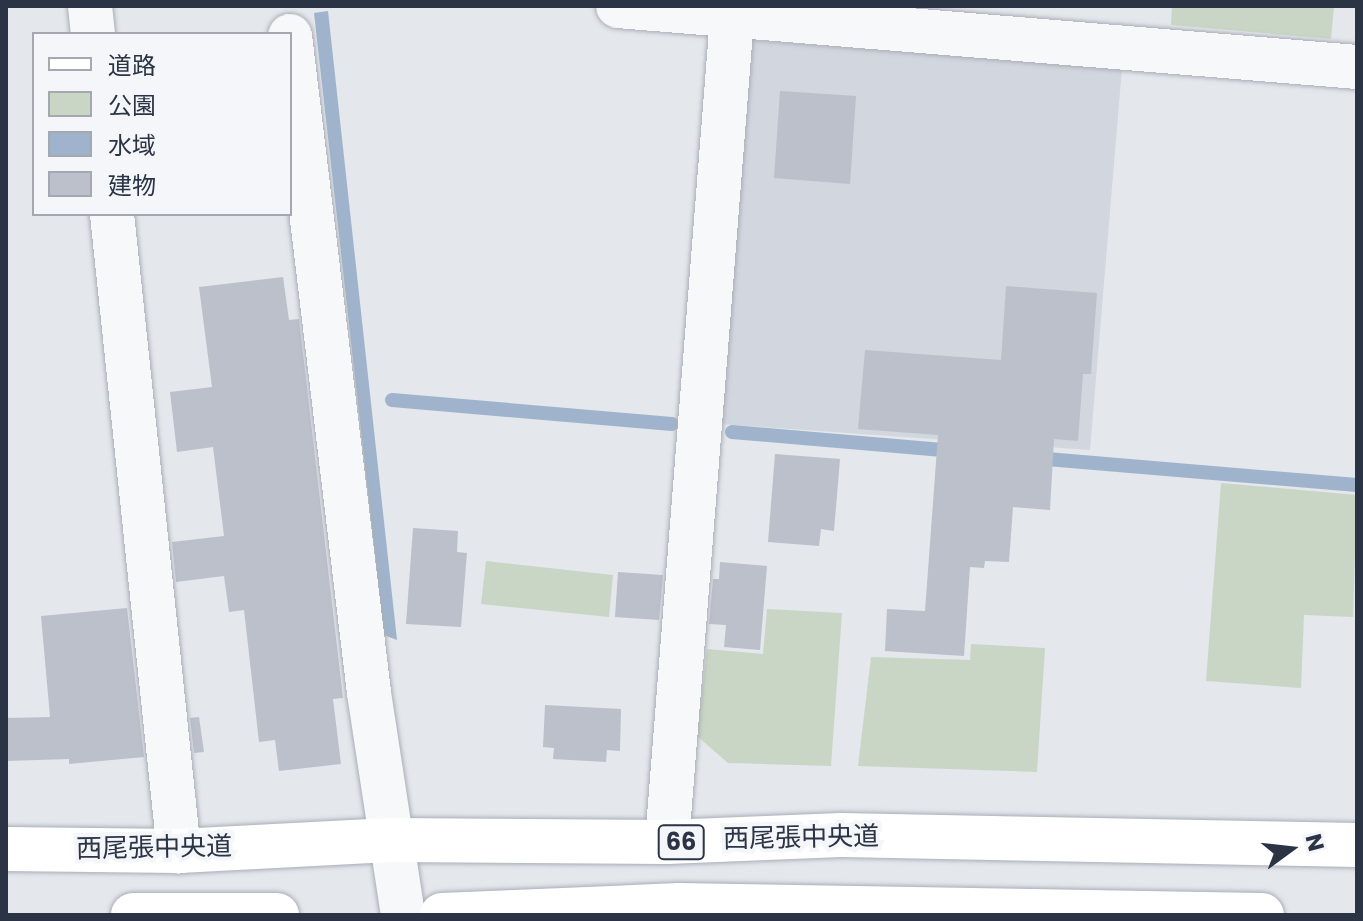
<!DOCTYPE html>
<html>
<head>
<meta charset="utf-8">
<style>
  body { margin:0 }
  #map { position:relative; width:1363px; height:921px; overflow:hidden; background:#e4e7ec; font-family:Poppins,"Noto Sans JP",sans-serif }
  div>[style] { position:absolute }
  .built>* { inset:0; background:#d2d6de }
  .green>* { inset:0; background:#c9d6c5 }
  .water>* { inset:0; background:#9fb4cc }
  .stream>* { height:14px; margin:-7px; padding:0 7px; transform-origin:7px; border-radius:7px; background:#9fb4cc }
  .building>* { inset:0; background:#bbc0ca }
  .roads { filter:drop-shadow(0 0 2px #a9aeb7) drop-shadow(0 0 2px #a9aeb7) }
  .minor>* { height:44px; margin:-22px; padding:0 22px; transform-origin:22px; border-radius:22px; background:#f7f8fa }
  .major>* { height:44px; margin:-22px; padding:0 22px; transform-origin:22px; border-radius:22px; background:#fff }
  span { translate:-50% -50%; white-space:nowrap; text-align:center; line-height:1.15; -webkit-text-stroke:8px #f4f6f9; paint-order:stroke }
  .shield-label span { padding:2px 6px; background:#f4f6f9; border:2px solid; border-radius:6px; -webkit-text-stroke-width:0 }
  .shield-label { font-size:24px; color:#2b3445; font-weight:700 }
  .street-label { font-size:26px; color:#2b3445 }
  .frame { position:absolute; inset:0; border:8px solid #2b3445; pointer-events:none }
  .legend { position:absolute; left:32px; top:32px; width:260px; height:184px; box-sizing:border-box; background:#f4f6f9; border:2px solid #a4a8b1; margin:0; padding:10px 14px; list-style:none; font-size:24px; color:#2b3445 }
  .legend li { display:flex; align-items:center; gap:16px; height:40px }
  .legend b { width:40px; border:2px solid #a4a8b1 }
  .north { position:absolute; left:1251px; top:809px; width:80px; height:80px; -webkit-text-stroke:6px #f4f6f9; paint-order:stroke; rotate:75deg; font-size:22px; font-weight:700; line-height:32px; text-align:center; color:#2b3445 }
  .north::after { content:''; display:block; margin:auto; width:28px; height:36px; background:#2b3445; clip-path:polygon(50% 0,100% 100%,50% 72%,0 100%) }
</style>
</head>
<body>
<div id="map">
  <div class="built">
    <div style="clip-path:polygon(749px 40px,1122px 68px,1090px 450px,720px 424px)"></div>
  </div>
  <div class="green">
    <div style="clip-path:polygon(1172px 6px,1334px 6px,1331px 39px,1171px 25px)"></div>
    <div style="clip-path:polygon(1221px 483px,1357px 495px,1353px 617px,1304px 615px,1301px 688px,1206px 681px)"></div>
    <div style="clip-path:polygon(486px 561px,613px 575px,609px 617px,481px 604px)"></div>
    <div style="clip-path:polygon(767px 609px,842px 613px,831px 766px,728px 763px,697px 736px,707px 649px,763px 654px)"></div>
    <div style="clip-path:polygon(971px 644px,1045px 648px,1037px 772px,858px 766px,871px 657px,970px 660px)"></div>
  </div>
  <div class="water">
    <div style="clip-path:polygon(328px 11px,397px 640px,384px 635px,314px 13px)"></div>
  </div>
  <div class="stream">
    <div style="left:392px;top:400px;width:281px;rotate:4.9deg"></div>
    <div style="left:732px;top:432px;width:223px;rotate:4.9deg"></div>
    <div style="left:1035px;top:458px;width:323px;rotate:4.8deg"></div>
  </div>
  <div class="building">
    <div style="clip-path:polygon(780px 91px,856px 96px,850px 184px,774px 178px)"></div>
    <div style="clip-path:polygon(283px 277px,289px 320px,299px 319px,343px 698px,333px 699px,341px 764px,279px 771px,275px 740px,259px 742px,244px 610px,229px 612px,224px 576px,176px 582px,172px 542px,224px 536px,213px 447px,177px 452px,170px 392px,212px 387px,199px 287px)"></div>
    <div style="clip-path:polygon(1006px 286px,1097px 293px,1091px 374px,1083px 374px,1078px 441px,1054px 439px,1050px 510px,1013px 507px,1009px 562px,985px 561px,984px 568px,970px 567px,964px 656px,885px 651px,887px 609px,925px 611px,938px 435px,858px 429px,865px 350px,1001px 360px)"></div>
    <div style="clip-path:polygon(775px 454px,840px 459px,834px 531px,821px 529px,819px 546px,768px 542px)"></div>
    <div style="clip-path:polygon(413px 528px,458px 531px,457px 552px,467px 553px,461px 627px,406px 624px)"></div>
    <div style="clip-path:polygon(720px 562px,767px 566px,760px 650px,724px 647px,726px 625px,709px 624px,713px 579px,719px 579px)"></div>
    <div style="clip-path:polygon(618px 572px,663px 575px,659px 620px,615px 617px)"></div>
    <div style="clip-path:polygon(127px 608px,144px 757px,69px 764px,69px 759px,6px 761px,6px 718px,50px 717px,41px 616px)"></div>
    <div style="clip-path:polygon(545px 705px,621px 709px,620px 751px,607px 750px,606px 762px,553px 759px,554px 748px,543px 747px)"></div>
    <div style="clip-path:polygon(199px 717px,204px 752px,194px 753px,190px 718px)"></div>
  </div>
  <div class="roads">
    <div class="minor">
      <div style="left:90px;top:6px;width:28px;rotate:84deg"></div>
      <div style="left:618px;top:6px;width:742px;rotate:4.72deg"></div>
      <div style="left:290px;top:36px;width:662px;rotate:83.14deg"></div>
      <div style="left:369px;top:693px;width:225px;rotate:81.3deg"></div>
      <div style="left:112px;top:214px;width:641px;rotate:84deg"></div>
      <div style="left:667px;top:842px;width:839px;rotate:-85.49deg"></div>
    </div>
    <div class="major">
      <div style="left:6px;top:849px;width:173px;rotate:0.7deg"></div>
      <div style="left:179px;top:851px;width:211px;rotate:-3deg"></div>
      <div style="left:390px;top:840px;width:277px;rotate:0.4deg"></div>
      <div style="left:667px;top:842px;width:174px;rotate:-2.3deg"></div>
      <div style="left:841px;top:835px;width:516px;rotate:1.11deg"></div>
      <div style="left:133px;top:915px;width:144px"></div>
      <div style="left:442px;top:915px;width:237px;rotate:-2.4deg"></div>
      <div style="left:679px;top:905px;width:583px;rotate:0.98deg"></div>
    </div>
  </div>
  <div class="shield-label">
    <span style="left:681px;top:842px">66</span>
  </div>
  <div class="street-label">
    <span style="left:801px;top:838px;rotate:-1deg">西尾張中央道</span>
    <span style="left:154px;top:848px;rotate:-1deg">西尾張中央道</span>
  </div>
  <div class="frame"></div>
  <ul class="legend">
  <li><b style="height:10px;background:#fff"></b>道路</li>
  <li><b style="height:22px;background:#c9d6c5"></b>公園</li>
  <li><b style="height:22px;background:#9fb4cc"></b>水域</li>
  <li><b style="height:22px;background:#bbc0ca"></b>建物</li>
  </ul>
  <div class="north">N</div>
</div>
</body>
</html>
